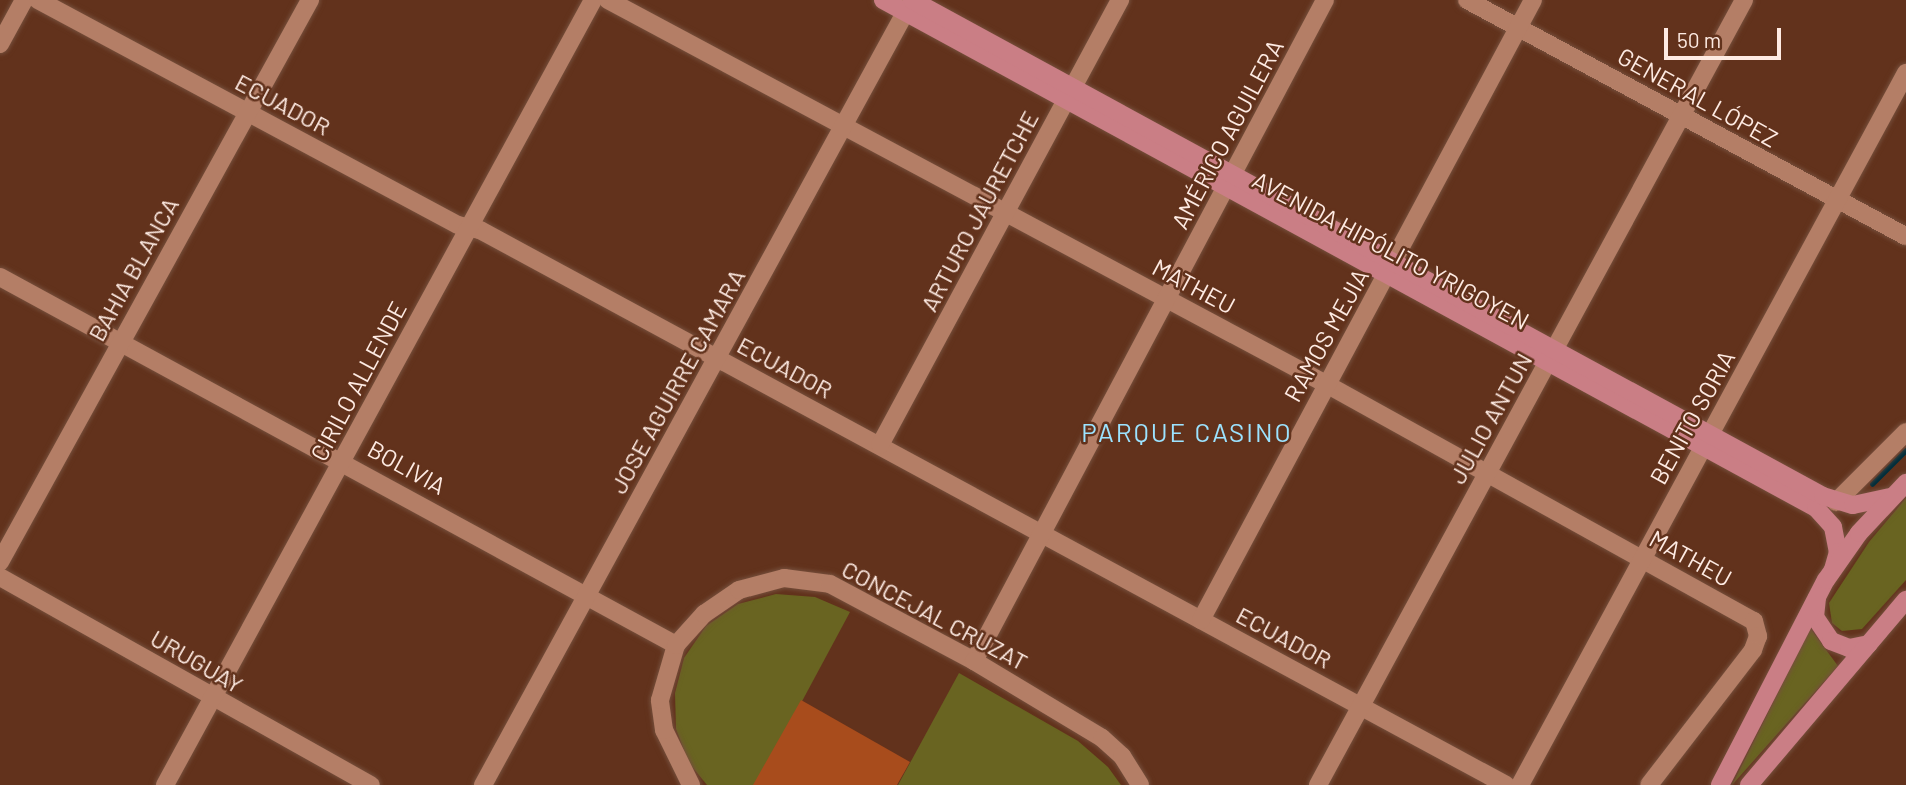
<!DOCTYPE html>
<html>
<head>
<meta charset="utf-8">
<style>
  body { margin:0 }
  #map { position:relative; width:1906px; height:785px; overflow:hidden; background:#62321c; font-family:Barlow,sans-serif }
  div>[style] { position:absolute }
  .green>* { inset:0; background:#696421 }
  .stream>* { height:4.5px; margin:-2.25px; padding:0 2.25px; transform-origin:2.25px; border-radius:2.25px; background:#002f3d }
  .building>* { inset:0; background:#a84c1c }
  .roads { filter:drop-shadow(0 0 2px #754f3c) drop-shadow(0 0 2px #754f3c) }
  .minor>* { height:18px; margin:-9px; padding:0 9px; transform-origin:9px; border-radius:9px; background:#b47e66 }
  .secondary>* { height:18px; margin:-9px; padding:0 9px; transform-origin:9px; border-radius:9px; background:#ca7e85 }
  span { translate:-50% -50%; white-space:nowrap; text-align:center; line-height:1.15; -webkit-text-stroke:5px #62321c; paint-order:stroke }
  .street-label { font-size:24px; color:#feebe3 }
  .neighbourhood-label { font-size:26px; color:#9ce3ff; letter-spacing:2px }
  .scale { position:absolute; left:1664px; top:28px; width:117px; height:32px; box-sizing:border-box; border:4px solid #feebe3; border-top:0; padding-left:9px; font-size:21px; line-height:24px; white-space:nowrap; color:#feebe3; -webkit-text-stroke:5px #62321c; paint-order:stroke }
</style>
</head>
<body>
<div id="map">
  <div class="green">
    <div style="clip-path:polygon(1906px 498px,1906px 580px,1862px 629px,1842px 631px,1832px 623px,1829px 603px,1869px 542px)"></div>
    <div style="clip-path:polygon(776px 594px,815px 597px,850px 612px,757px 785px,707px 785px,689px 763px,676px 729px,675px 693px,684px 658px,706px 626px,738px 604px)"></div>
    <div style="clip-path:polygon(1810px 628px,1838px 666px,1732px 785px,1767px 715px)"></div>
    <div style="clip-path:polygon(959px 673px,1078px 741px,1108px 767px,1121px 785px,898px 785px)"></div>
  </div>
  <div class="stream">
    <div style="left:1872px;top:484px;width:48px;rotate:-45deg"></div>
  </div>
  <div class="building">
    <div style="clip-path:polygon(801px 700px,910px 762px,897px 785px,753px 785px)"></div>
  </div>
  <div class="roads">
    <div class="minor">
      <div style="left:38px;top:0;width:476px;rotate:28.2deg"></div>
      <div style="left:458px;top:225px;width:23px;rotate:13deg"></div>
      <div style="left:480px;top:230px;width:1166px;rotate:28.41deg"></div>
      <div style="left:608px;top:0;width:814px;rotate:28.14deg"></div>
      <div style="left:1326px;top:384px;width:489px;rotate:29deg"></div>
      <div style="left:1754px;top:621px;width:16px;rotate:75deg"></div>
      <div style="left:1758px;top:636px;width:15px;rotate:110deg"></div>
      <div style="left:1753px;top:650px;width:170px;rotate:127.6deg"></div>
      <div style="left:1467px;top:0;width:498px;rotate:28.3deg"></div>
      <div style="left:0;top:44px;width:50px;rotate:-61.4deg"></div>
      <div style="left:0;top:277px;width:770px;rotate:28.56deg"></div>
      <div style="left:880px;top:445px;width:506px;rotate:-61.66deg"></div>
      <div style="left:1836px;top:502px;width:99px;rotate:-45deg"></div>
      <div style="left:0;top:562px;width:642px;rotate:-61.12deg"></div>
      <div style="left:0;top:577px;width:425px;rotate:29.3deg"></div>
      <div style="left:1201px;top:620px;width:703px;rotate:-61.83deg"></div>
      <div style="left:974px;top:661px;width:748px;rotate:-62.03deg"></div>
      <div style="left:165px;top:785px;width:894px;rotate:-61.4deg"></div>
      <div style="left:483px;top:785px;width:895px;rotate:-61.34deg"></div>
      <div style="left:691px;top:785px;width:61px;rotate:-116.1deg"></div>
      <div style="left:664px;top:730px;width:30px;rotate:-98deg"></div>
      <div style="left:660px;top:700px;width:57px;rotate:-73.8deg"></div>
      <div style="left:676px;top:645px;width:42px;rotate:-47.9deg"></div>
      <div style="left:704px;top:614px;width:42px;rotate:-34.4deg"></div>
      <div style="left:739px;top:590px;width:47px;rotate:-14.9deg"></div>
      <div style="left:784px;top:578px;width:46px;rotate:7.4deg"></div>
      <div style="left:830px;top:584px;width:163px;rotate:28.1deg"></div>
      <div style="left:974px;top:661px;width:149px;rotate:31deg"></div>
      <div style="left:1102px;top:738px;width:27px;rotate:42deg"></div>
      <div style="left:1122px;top:756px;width:34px;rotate:58deg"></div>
      <div style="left:1318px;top:785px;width:893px;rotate:-61.51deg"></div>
      <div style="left:1520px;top:785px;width:810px;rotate:-61.54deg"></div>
    </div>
    <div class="secondary">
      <div style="left:883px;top:0;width:1062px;rotate:28.57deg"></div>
      <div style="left:1816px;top:508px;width:25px;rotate:48deg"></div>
      <div style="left:1833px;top:527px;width:25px;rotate:79deg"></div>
      <div style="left:1838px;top:552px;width:18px;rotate:106deg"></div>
      <div style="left:912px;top:0;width:1037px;rotate:28.57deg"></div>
      <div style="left:1823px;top:496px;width:31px;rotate:17deg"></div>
      <div style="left:1853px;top:505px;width:39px;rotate:-12deg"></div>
      <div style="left:1817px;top:598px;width:19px;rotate:96deg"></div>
      <div style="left:1815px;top:617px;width:29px;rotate:56deg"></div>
      <div style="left:1831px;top:641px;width:19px;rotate:21deg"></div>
      <div style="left:1849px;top:648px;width:20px;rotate:-11deg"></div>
      <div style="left:1720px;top:785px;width:231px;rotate:-62.7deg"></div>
      <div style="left:1826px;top:580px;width:57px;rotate:-54.9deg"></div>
      <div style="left:1859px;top:533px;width:69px;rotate:-46.8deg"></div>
      <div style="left:1749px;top:785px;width:243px;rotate:-49.7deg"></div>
    </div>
  </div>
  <div class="street-label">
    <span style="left:1698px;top:97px;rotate:29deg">GENERAL LÓPEZ</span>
    <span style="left:283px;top:104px;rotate:28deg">ECUADOR</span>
    <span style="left:1227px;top:134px;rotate:-62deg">AMÉRICO AGUILERA</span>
    <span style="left:979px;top:211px;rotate:-62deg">ARTURO JAURETCHE</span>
    <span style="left:1391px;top:250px;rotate:28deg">AVENIDA HIPÓLITO YRIGOYEN</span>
    <span style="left:133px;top:269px;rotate:-61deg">BAHIA BLANCA</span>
    <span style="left:1194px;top:286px;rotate:28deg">MATHEU</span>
    <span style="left:1326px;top:335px;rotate:-61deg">RAMOS MEJIA</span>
    <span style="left:785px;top:367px;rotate:28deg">ECUADOR</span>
    <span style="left:358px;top:381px;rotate:-62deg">CIRILO ALLENDE</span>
    <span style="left:677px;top:381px;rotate:-61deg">JOSE AGUIRRE CAMARA</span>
    <span style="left:1692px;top:417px;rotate:-61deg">BENITO SORIA</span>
    <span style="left:1490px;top:418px;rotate:-61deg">JULIO ANTUN</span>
    <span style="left:407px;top:467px;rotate:29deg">BOLIVIA</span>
    <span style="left:1691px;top:558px;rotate:29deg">MATHEU</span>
    <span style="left:935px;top:615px;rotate:28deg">CONCEJAL CRUZAT</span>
    <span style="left:1284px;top:637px;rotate:28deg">ECUADOR</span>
    <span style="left:197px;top:661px;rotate:30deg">URUGUAY</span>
  </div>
  <div class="neighbourhood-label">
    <span style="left:1187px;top:432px">PARQUE CASINO</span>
  </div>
  <div class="scale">50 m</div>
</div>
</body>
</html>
